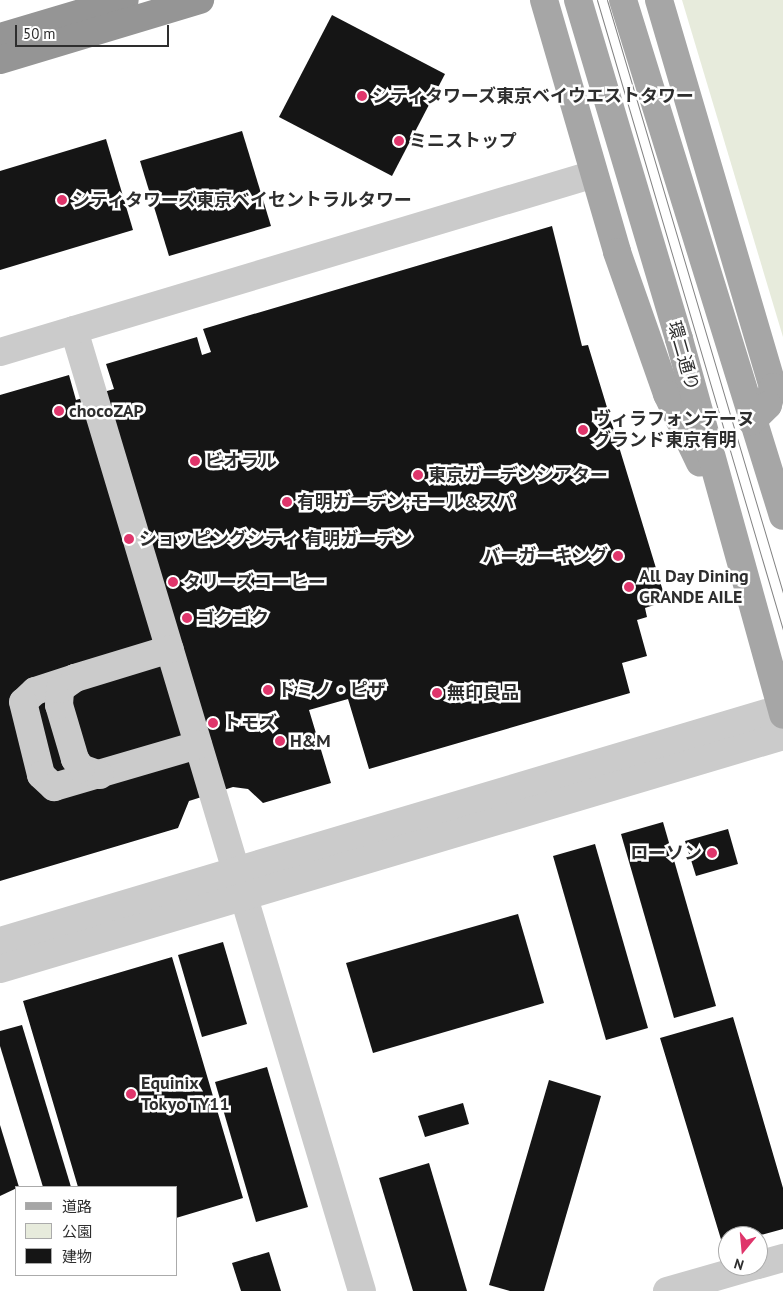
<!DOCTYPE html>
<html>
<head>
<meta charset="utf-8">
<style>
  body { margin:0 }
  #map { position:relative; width:783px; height:1291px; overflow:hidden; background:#fff; font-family:"PT Sans","Noto Sans JP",sans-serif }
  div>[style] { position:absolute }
  .green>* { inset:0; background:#e7ebdc }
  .building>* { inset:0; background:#151515 }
  .minor>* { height:28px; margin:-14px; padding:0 14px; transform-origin:14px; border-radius:14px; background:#cbcbcb }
  .major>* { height:28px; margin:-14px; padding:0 14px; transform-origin:14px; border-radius:14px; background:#a6a6a6 }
  .highway>* { height:28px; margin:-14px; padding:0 14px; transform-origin:14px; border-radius:14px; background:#959595 }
  .tram>* { height:1px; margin:-0.5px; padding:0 0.5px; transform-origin:0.5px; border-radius:0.5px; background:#838383 }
  .dots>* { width:14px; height:14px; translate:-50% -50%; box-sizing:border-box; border:2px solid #fff; border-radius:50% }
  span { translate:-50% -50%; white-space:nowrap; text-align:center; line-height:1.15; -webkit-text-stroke:5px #fff; paint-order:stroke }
  .poi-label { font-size:18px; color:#2e2e2e; font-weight:700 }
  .left { translate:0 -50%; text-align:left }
  .right { translate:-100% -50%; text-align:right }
  .street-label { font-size:18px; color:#2e2e2e }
  .legend { position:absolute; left:15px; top:1186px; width:162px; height:90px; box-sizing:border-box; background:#fff; border:1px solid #ababab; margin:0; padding:6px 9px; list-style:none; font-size:15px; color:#2e2e2e }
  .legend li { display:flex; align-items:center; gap:10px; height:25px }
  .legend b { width:25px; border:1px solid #ababab }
  .north { position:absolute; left:718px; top:1226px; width:50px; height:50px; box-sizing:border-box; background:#fff; border:1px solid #ababab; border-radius:50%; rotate:197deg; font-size:14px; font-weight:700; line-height:20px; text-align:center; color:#2e2e2e }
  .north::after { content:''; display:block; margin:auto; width:18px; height:22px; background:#df356b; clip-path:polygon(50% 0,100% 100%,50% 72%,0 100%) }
  .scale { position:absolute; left:15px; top:25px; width:154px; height:22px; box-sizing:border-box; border:2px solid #2e2e2e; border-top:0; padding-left:6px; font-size:15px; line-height:18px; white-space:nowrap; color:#2e2e2e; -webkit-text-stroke:4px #fff; paint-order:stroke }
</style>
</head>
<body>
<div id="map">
  <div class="green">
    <div style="clip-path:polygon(682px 0,783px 0,783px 337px)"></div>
  </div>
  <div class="building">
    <div style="clip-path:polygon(332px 15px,445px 74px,392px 176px,279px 117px)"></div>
    <div style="clip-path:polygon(242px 131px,271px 226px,169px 256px,140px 161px)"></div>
    <div style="clip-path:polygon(106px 139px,133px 230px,0 270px,0 171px)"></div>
    <div style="clip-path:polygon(552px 226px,582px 346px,588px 345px,666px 601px,645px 608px,647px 617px,637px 620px,647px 656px,622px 663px,630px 693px,369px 769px,348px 699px,309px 710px,331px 783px,263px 803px,248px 789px,233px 787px,189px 801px,178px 828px,0 881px,0 395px,69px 375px,76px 400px,114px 389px,106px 364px,197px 337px,202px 355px,211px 352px,203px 329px)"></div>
    <div style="clip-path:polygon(663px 822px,716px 1006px,674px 1018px,621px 834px)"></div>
    <div style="clip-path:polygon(728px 829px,738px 864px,696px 876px,685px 841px)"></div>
    <div style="clip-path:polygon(595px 844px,648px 1028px,606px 1040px,553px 856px)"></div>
    <div style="clip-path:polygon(518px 914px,544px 1003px,373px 1053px,346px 963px)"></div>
    <div style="clip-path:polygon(223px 942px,247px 1024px,202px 1037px,178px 955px)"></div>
    <div style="clip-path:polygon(172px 957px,243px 1198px,176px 1218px,176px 1187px,78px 1187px,23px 1001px)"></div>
    <div style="clip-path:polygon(733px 1017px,783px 1188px,783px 1229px,757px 1236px,728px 1236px,728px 1244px,723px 1246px,660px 1038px)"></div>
    <div style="clip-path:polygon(22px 1025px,71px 1187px,43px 1187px,0 1046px,0 1031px)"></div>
    <div style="clip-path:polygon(267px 1067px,308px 1207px,256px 1222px,215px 1082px)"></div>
    <div style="clip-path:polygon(549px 1080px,601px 1096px,544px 1291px,510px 1291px,489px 1285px)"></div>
    <div style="clip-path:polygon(463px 1103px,469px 1124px,425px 1137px,418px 1116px)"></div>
    <div style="clip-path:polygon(0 1125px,19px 1187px,0 1196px)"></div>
    <div style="clip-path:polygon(429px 1163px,467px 1291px,413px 1291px,379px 1178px)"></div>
    <div style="clip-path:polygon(269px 1252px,281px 1291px,241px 1291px,232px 1263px)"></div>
  </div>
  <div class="minor">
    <div style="left:74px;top:330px;width:1003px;rotate:73.32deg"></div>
    <div style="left:0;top:352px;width:620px;rotate:-16.68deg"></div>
    <div style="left:75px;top:678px;width:42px;rotate:162deg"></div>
    <div style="left:35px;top:691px;width:16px;rotate:137deg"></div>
    <div style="left:23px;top:702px;width:75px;rotate:76.1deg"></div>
    <div style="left:41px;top:775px;width:18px;rotate:43deg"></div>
    <div style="left:54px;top:787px;width:150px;rotate:-16.3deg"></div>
    <div style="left:100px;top:775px;width:20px;rotate:-160deg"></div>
    <div style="left:81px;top:768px;width:11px;rotate:-124deg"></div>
    <div style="left:75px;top:759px;width:56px;rotate:-106.5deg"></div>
    <div style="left:59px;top:705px;width:16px;rotate:-86deg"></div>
    <div style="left:60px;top:689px;width:19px;rotate:-36deg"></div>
    <div style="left:75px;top:678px;width:99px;rotate:-17deg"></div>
    <div style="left:0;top:941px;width:817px;rotate:-16.57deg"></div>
    <div style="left:0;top:969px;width:817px;rotate:-16.57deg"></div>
    <div style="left:758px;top:1265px;width:26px;rotate:-16deg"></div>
    <div style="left:667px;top:1291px;width:91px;rotate:-16deg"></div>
  </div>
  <div class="major">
    <div style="left:544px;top:0;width:262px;rotate:73.8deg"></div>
    <div style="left:617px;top:252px;width:151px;rotate:70.6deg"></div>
    <div style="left:667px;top:394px;width:76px;rotate:64.4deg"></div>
    <div style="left:578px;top:0;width:354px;rotate:73.4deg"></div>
    <div style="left:679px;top:339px;width:390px;rotate:74.5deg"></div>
    <div style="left:623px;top:0;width:540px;rotate:72.77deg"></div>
    <div style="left:659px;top:0;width:403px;rotate:73.6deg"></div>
    <div style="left:773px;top:387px;width:19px;rotate:106deg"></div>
    <div style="left:768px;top:405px;width:23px;rotate:135deg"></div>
  </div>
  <div class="highway">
    <div style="left:0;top:37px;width:130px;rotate:-16.5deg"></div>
    <div style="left:0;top:60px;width:209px;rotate:-16.7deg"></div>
  </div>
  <div class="tram">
    <div style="left:597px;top:0;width:657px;rotate:73.55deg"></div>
    <div style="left:607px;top:0;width:619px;rotate:73.47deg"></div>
  </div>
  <div class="dots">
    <div style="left:362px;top:96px;background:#df356b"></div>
    <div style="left:399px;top:141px;background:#df356b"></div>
    <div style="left:62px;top:200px;background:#df356b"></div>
    <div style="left:59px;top:411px;background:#df356b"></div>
    <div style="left:583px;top:430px;background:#df356b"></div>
    <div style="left:195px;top:461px;background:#df356b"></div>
    <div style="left:418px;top:475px;background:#df356b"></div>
    <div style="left:287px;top:502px;background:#df356b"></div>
    <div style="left:129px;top:539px;background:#df356b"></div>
    <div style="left:618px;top:556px;background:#df356b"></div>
    <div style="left:173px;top:582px;background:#df356b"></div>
    <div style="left:629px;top:587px;background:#df356b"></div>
    <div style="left:187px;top:618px;background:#df356b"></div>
    <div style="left:268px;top:690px;background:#df356b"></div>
    <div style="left:437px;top:693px;background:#df356b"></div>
    <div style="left:213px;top:723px;background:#df356b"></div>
    <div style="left:280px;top:741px;background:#df356b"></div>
    <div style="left:712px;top:853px;background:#df356b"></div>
    <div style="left:131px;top:1094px;background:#df356b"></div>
  </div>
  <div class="poi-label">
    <span class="left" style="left:372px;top:96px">シティタワーズ東京ベイウエストタワー</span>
    <span class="left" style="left:409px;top:141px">ミニストップ</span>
    <span class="left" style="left:72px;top:200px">シティタワーズ東京ベイセントラルタワー</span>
    <span class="left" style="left:69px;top:411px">chocoZAP</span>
    <span class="left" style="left:593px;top:430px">ヴィラフォンテーヌ<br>グランド東京有明</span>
    <span class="left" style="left:205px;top:461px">ビオラル</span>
    <span class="left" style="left:428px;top:475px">東京ガーデンシアター</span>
    <span class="left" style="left:297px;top:502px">有明ガーデン;モール&amp;スパ</span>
    <span class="left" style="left:139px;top:539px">ショッピングシティ 有明ガーデン</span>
    <span class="right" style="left:608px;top:556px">バーガーキング</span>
    <span class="left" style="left:639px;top:587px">All Day Dining<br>GRANDE AILE</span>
    <span class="left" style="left:183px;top:582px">タリーズコーヒー</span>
    <span class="left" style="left:197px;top:618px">ゴクゴク</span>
    <span class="left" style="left:278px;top:690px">ドミノ・ピザ</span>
    <span class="left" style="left:447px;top:693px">無印良品</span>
    <span class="left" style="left:223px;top:723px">トモズ</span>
    <span class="left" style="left:290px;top:741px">H&amp;M</span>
    <span class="right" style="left:702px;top:853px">ローソン</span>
    <span class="left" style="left:141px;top:1094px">Equinix<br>Tokyo TY11</span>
  </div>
  <div class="street-label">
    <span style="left:683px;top:356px;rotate:74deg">環二通り</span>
  </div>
  <ul class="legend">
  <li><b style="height:6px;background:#a6a6a6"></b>道路</li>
  <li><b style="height:14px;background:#e7ebdc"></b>公園</li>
  <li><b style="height:14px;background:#151515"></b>建物</li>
  </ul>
  <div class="north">N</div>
  <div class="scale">50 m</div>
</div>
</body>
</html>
